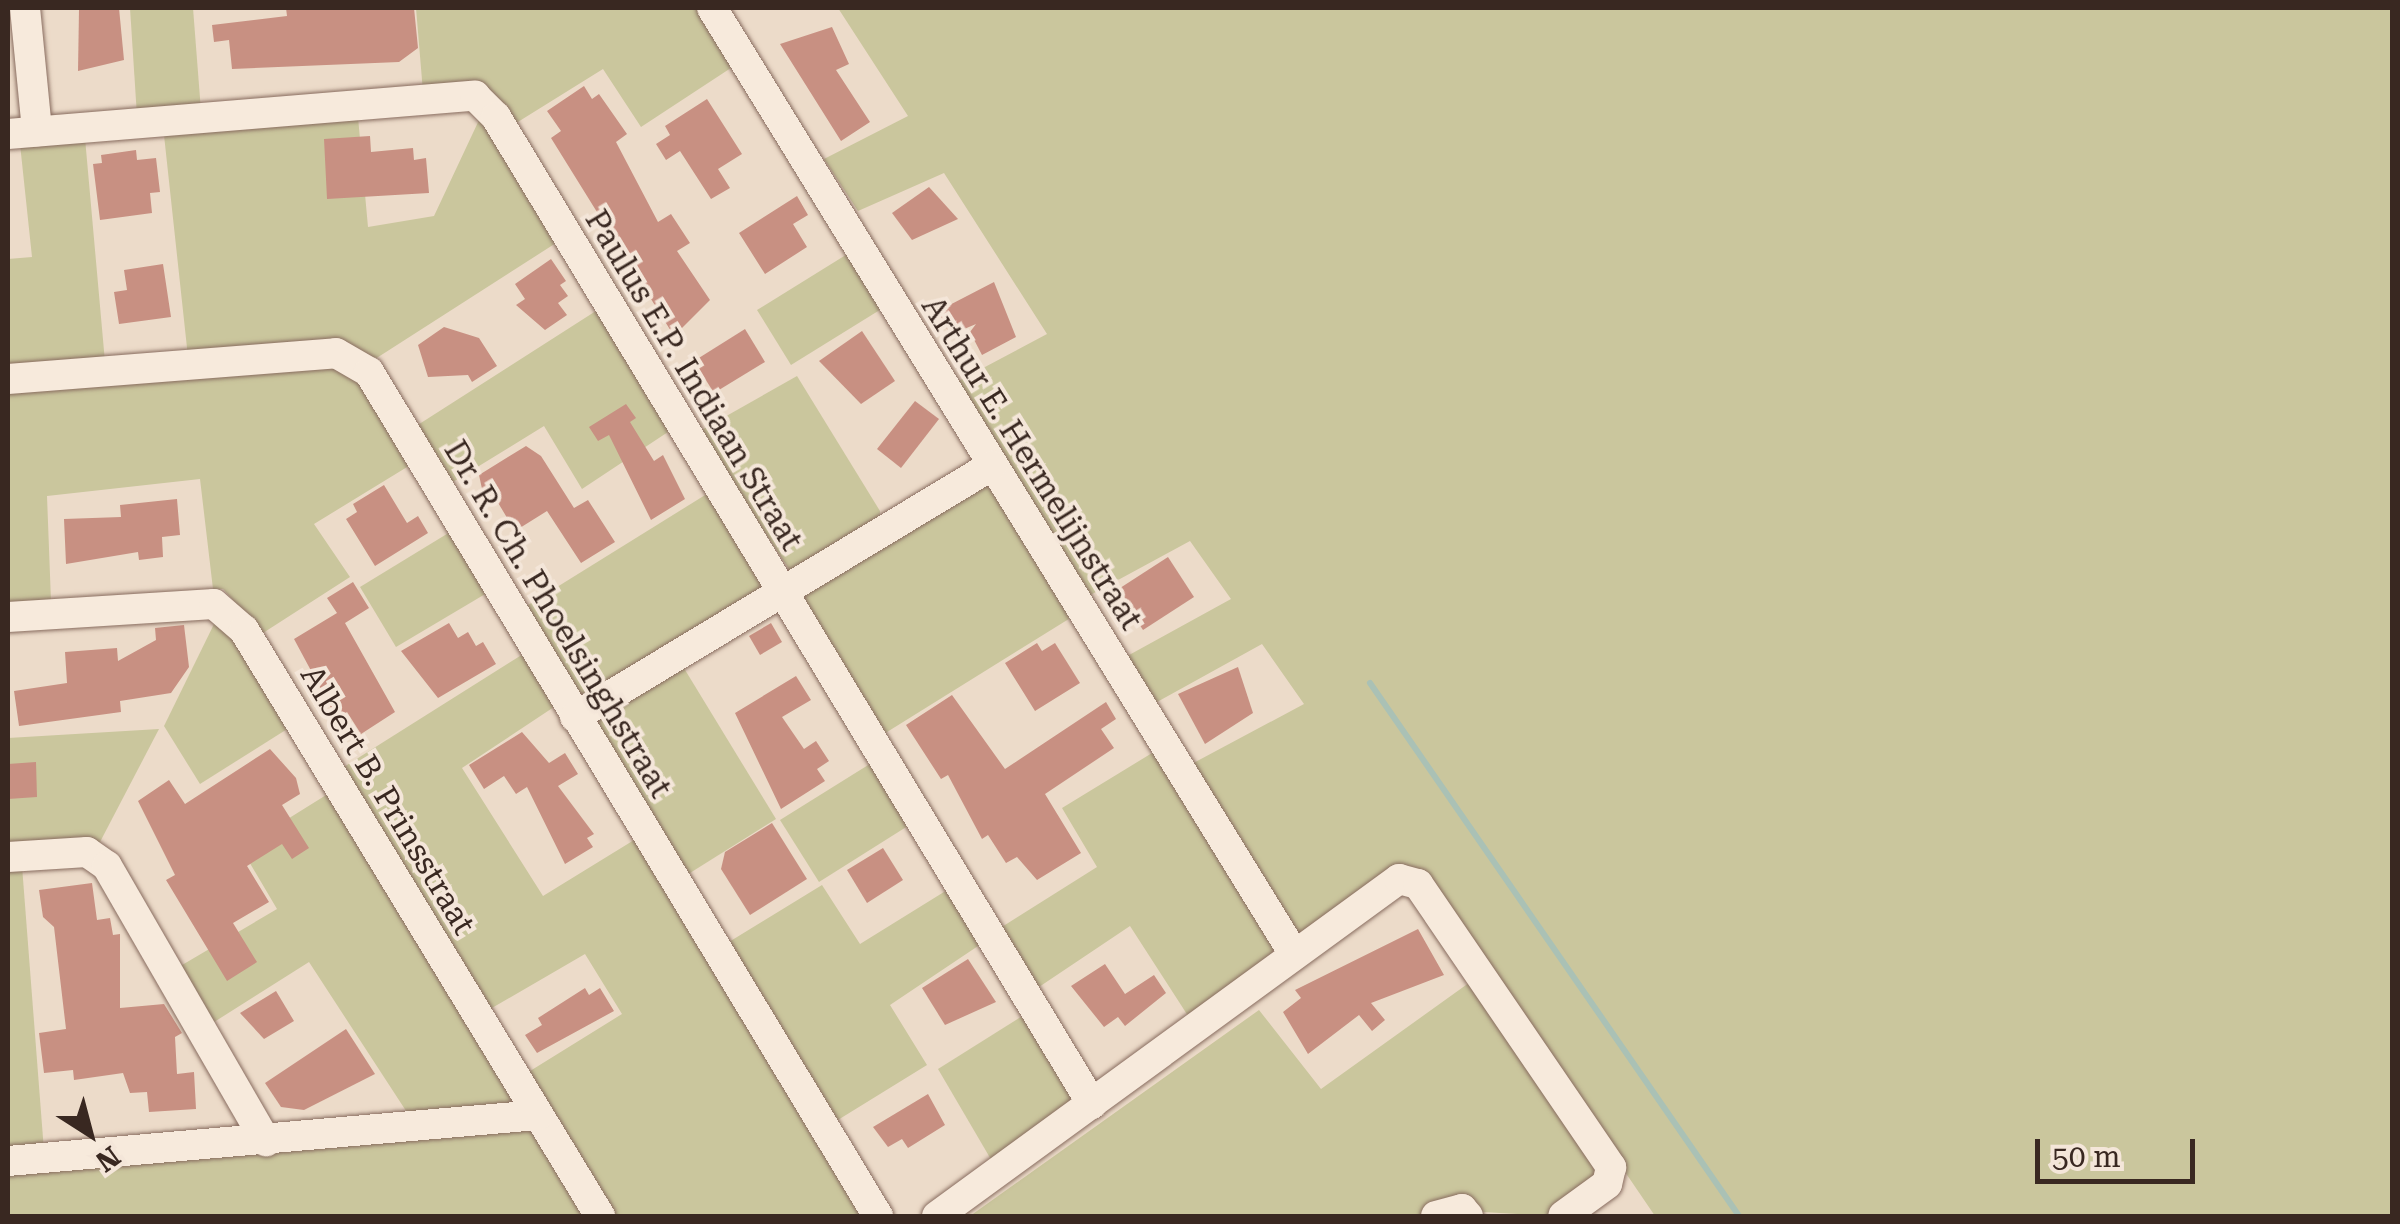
<!DOCTYPE html>
<html>
<head>
<meta charset="utf-8">
<style>
  body { margin:0 }
  #map { position:relative; width:2400px; height:1224px; overflow:hidden; background:#ecdbc9; font-family:"Roboto Serif",serif }
  div>[style] { position:absolute }
  .green>* { inset:0; background:#cac69d }
  .stream>* { height:6px; margin:-3px; padding:0 3px; transform-origin:3px; border-radius:3px; background:#aac1b5 }
  .building>* { inset:0; background:#c89082 }
  .roads { filter:drop-shadow(0 0 2px #886c5f) drop-shadow(0 0 2px #886c5f) }
  .minor>* { height:30px; margin:-15px; padding:0 15px; transform-origin:15px; border-radius:15px; background:#f7eadc }
  span { translate:-50% -50%; white-space:nowrap; text-align:center; line-height:1.15; -webkit-text-stroke:8px #f4e6d9; paint-order:stroke }
  .street-label { font-size:32px; color:#392821 }
  .frame { position:absolute; inset:0; border:10px solid #392821; pointer-events:none }
  .north { position:absolute; left:40px; top:1084px; width:100px; height:100px; -webkit-text-stroke:8px #f4e6d9; paint-order:stroke; rotate:144deg; font-size:28px; font-weight:700; line-height:40px; text-align:center; color:#392821 }
  .north::after { content:''; display:block; margin:auto; width:35px; height:45px; background:#392821; clip-path:polygon(50% 0,100% 100%,50% 72%,0 100%) }
  .scale { position:absolute; left:2035px; top:1139px; width:160px; height:45px; box-sizing:border-box; border:5px solid #392821; border-top:0; padding-left:12px; font-size:30px; line-height:35px; white-space:nowrap; color:#392821; -webkit-text-stroke:8px #f4e6d9; paint-order:stroke }
</style>
</head>
<body>
<div id="map">
  <div class="green">
    <div style="clip-path:polygon(130px 8px,193px 8px,201px 111px,137px 116px)"></div>
    <div style="clip-path:polygon(416px 8px,703px 8px,737px 64px,641px 127px,603px 69px,513px 125px,423px 92px)"></div>
    <div style="clip-path:polygon(838px 8px,2392px 8px,2392px 1216px,1655px 1216px,1419px 869px,1299px 938px,1186px 767px,1304px 704px,1262px 644px,1148px 707px,1120px 660px,1231px 599px,1190px 541px,1083px 599px,951px 385px,1047px 334px,944px 173px,858px 211px,824px 159px,908px 116px)"></div>
    <div style="clip-path:polygon(358px 117px,368px 227px,434px 216px,480px 118px,556px 243px,372px 361px,188px 357px,164px 135px)"></div>
    <div style="clip-path:polygon(85px 138px,105px 362px,8px 370px,8px 259px,32px 257px,20px 144px)"></div>
    <div style="clip-path:polygon(849px 253px,883px 308px,791px 365px,757px 310px)"></div>
    <div style="clip-path:polygon(599px 309px,671px 430px,582px 489px,544px 426px,448px 485px,413px 428px)"></div>
    <div style="clip-path:polygon(320px 361px,356px 371px,412px 464px,314px 524px,350px 577px,263px 633px,223px 589px,213px 589px,200px 479px,47px 496px,51px 601px,8px 605px,8px 385px)"></div>
    <div style="clip-path:polygon(797px 376px,880px 511px,879px 523px,791px 572px,698px 432px)"></div>
    <div style="clip-path:polygon(988px 486px,1072px 617px,879px 737px,800px 595px,973px 488px)"></div>
    <div style="clip-path:polygon(710px 492px,764px 579px,762px 592px,584px 695px,562px 684px,520px 610px)"></div>
    <div style="clip-path:polygon(455px 529px,492px 590px,396px 647px,360px 587px)"></div>
    <div style="clip-path:polygon(217px 618px,229px 624px,292px 726px,200px 784px,164px 726px)"></div>
    <div style="clip-path:polygon(528px 651px,560px 703px,462px 768px,543px 896px,639px 837px,871px 1216px,610px 1216px,522px 1076px,622px 1014px,585px 954px,485px 1012px,339px 770px)"></div>
    <div style="clip-path:polygon(679px 660px,776px 819px,682px 878px,596px 736px,595px 715px)"></div>
    <div style="clip-path:polygon(159px 729px,100px 842px,8px 850px,8px 738px)"></div>
    <div style="clip-path:polygon(1157px 750px,1274px 940px,1273px 954px,1192px 1022px,1130px 926px,1036px 989px,997px 930px,1097px 867px,1062px 808px)"></div>
    <div style="clip-path:polygon(873px 762px,911px 824px,819px 882px,780px 820px)"></div>
    <div style="clip-path:polygon(331px 792px,512px 1094px,511px 1105px,410px 1117px,309px 962px,211px 1024px,177px 968px,277px 909px,241px 848px)"></div>
    <div style="clip-path:polygon(22px 866px,44px 1151px,8px 1154px,8px 868px)"></div>
    <div style="clip-path:polygon(822px 885px,860px 944px,952px 887px,984px 942px,890px 1005px,927px 1065px,833px 1123px,724px 945px)"></div>
    <div style="clip-path:polygon(1473px 980px,1593px 1163px,1597px 1176px,1552px 1216px,1431px 1209px,1416px 1216px,970px 1216px,1259px 1010px,1321px 1089px)"></div>
    <div style="clip-path:polygon(1027px 1013px,1071px 1081px,1074px 1106px,996px 1168px,938px 1069px)"></div>
    <div style="clip-path:polygon(528px 1124px,592px 1216px,8px 1216px,8px 1169px)"></div>
  </div>
  <div class="stream">
    <div style="left:1370px;top:683px;width:648px;rotate:55.3deg"></div>
  </div>
  <div class="building">
    <div style="clip-path:polygon(103px 8px,119px 8px,124px 60px,78px 71px,79px 10px)"></div>
    <div style="clip-path:polygon(286px 8px,414px 8px,418px 48px,399px 62px,232px 69px,229px 40px,214px 42px,212px 25px,287px 16px)"></div>
    <div style="clip-path:polygon(832px 27px,849px 64px,836px 70px,870px 122px,841px 141px,780px 44px)"></div>
    <div style="clip-path:polygon(584px 86px,592px 99px,599px 94px,627px 134px,616px 142px,658px 222px,671px 214px,690px 243px,677px 251px,710px 300px,674px 336px,551px 138px,561px 131px,547px 111px)"></div>
    <div style="clip-path:polygon(707px 99px,742px 154px,718px 169px,730px 188px,711px 199px,680px 151px,666px 160px,656px 144px,670px 135px,665px 126px)"></div>
    <div style="clip-path:polygon(370px 136px,371px 152px,413px 148px,414px 160px,426px 158px,429px 193px,327px 199px,324px 139px)"></div>
    <div style="clip-path:polygon(136px 150px,137px 160px,156px 158px,160px 192px,150px 193px,152px 213px,100px 220px,93px 164px,102px 163px,101px 155px)"></div>
    <div style="clip-path:polygon(929px 187px,958px 219px,912px 240px,892px 213px)"></div>
    <div style="clip-path:polygon(797px 196px,808px 215px,793px 224px,807px 247px,765px 274px,739px 233px)"></div>
    <div style="clip-path:polygon(551px 259px,566px 281px,560px 285px,568px 296px,558px 303px,567px 315px,545px 330px,516px 305px,525px 299px,515px 284px)"></div>
    <div style="clip-path:polygon(163px 264px,171px 317px,119px 324px,114px 292px,127px 290px,124px 270px)"></div>
    <div style="clip-path:polygon(994px 282px,1016px 337px,982px 355px,970px 332px,976px 324px,950px 335px,938px 311px)"></div>
    <div style="clip-path:polygon(444px 327px,479px 338px,497px 366px,472px 382px,468px 375px,428px 377px,418px 345px)"></div>
    <div style="clip-path:polygon(745px 329px,765px 362px,714px 393px,694px 361px)"></div>
    <div style="clip-path:polygon(862px 331px,895px 381px,861px 404px,819px 361px)"></div>
    <div style="clip-path:polygon(915px 401px,939px 419px,901px 468px,877px 449px)"></div>
    <div style="clip-path:polygon(626px 404px,636px 418px,630px 422px,654px 461px,663px 455px,685px 499px,651px 520px,609px 435px,598px 441px,589px 427px)"></div>
    <div style="clip-path:polygon(526px 446px,541px 456px,574px 508px,588px 500px,615px 542px,581px 563px,547px 511px,515px 531px,497px 501px,484px 498px,479px 475px)"></div>
    <div style="clip-path:polygon(384px 485px,407px 523px,418px 516px,428px 533px,375px 566px,346px 519px,357px 512px,353px 504px)"></div>
    <div style="clip-path:polygon(177px 499px,180px 535px,162px 537px,163px 557px,139px 560px,138px 552px,66px 564px,64px 519px,121px 517px,120px 505px)"></div>
    <div style="clip-path:polygon(1168px 557px,1194px 597px,1143px 630px,1117px 590px)"></div>
    <div style="clip-path:polygon(353px 582px,369px 608px,345px 623px,395px 712px,361px 734px,347px 712px,337px 719px,294px 639px,337px 613px,327px 598px)"></div>
    <div style="clip-path:polygon(449px 623px,458px 638px,468px 632px,476px 646px,483px 642px,496px 664px,438px 698px,401px 651px)"></div>
    <div style="clip-path:polygon(771px 623px,782px 642px,760px 655px,749px 636px)"></div>
    <div style="clip-path:polygon(184px 625px,189px 667px,171px 693px,120px 701px,121px 712px,19px 726px,14px 691px,67px 683px,65px 652px,117px 648px,118px 661px,156px 640px,155px 628px)"></div>
    <div style="clip-path:polygon(1037px 643px,1042px 651px,1055px 643px,1080px 683px,1035px 711px,1005px 663px)"></div>
    <div style="clip-path:polygon(1238px 667px,1253px 713px,1205px 744px,1178px 694px)"></div>
    <div style="clip-path:polygon(796px 676px,811px 700px,782px 717px,804px 749px,816px 741px,829px 761px,817px 769px,825px 781px,781px 809px,735px 713px)"></div>
    <div style="clip-path:polygon(952px 695px,1005px 769px,1106px 702px,1116px 719px,1101px 729px,1114px 748px,1045px 794px,1081px 853px,1037px 880px,1017px 857px,1006px 863px,988px 835px,982px 839px,948px 775px,941px 779px,906px 725px)"></div>
    <div style="clip-path:polygon(522px 732px,549px 763px,565px 753px,578px 774px,558px 786px,594px 834px,587px 838px,593px 847px,565px 864px,527px 787px,516px 794px,504px 776px,484px 789px,469px 765px)"></div>
    <div style="clip-path:polygon(270px 749px,296px 778px,300px 794px,282px 805px,309px 848px,292px 859px,282px 844px,247px 866px,269px 902px,233px 923px,257px 962px,227px 981px,166px 880px,175px 875px,138px 801px,169px 780px,185px 804px)"></div>
    <div style="clip-path:polygon(36px 762px,37px 797px,8px 799px,8px 764px)"></div>
    <div style="clip-path:polygon(772px 823px,807px 879px,750px 915px,721px 869px,725px 852px)"></div>
    <div style="clip-path:polygon(883px 848px,903px 880px,867px 903px,847px 870px)"></div>
    <div style="clip-path:polygon(92px 883px,97px 920px,110px 918px,113px 935px,120px 934px,120px 1008px,164px 1004px,182px 1033px,175px 1037px,177px 1074px,194px 1072px,196px 1109px,149px 1112px,147px 1092px,130px 1093px,123px 1073px,74px 1080px,73px 1070px,44px 1073px,39px 1033px,66px 1029px,54px 927px,43px 917px,39px 890px)"></div>
    <div style="clip-path:polygon(1418px 929px,1444px 975px,1371px 1003px,1385px 1020px,1372px 1031px,1359px 1015px,1308px 1054px,1283px 1012px,1301px 998px,1295px 990px)"></div>
    <div style="clip-path:polygon(968px 959px,996px 1002px,945px 1025px,922px 988px)"></div>
    <div style="clip-path:polygon(1105px 964px,1125px 994px,1154px 975px,1166px 993px,1125px 1026px,1118px 1017px,1104px 1027px,1071px 986px)"></div>
    <div style="clip-path:polygon(585px 988px,589px 995px,600px 988px,614px 1011px,537px 1053px,525px 1035px,542px 1025px,538px 1018px)"></div>
    <div style="clip-path:polygon(276px 991px,294px 1021px,264px 1039px,240px 1013px)"></div>
    <div style="clip-path:polygon(346px 1029px,375px 1074px,304px 1110px,281px 1107px,265px 1083px)"></div>
    <div style="clip-path:polygon(928px 1094px,945px 1125px,908px 1148px,902px 1139px,888px 1147px,873px 1127px)"></div>
  </div>
  <div class="roads">
    <div class="minor">
      <div style="left:25px;top:8px;width:124px;rotate:84.4deg"></div>
      <div style="left:712px;top:8px;width:1111px;rotate:58.4deg"></div>
      <div style="left:8px;top:134px;width:469px;rotate:-4.7deg"></div>
      <div style="left:475px;top:96px;width:30px;rotate:45deg"></div>
      <div style="left:496px;top:117px;width:1153px;rotate:58.87deg"></div>
      <div style="left:8px;top:379px;width:329px;rotate:-4.5deg"></div>
      <div style="left:336px;top:353px;width:38px;rotate:30deg"></div>
      <div style="left:369px;top:372px;width:986px;rotate:58.91deg"></div>
      <div style="left:8px;top:617px;width:206px;rotate:-3.6deg"></div>
      <div style="left:214px;top:604px;width:40px;rotate:41deg"></div>
      <div style="left:244px;top:630px;width:686px;rotate:58.72deg"></div>
      <div style="left:575px;top:717px;width:487px;rotate:-31.1deg"></div>
      <div style="left:8px;top:857px;width:79px;rotate:-3.6deg"></div>
      <div style="left:87px;top:852px;width:24px;rotate:35deg"></div>
      <div style="left:107px;top:866px;width:318px;rotate:60deg"></div>
      <div style="left:8px;top:1161px;width:532px;rotate:-4.96deg"></div>
      <div style="left:937px;top:1216px;width:572px;rotate:-36.11deg"></div>
      <div style="left:1399px;top:879px;width:20px;rotate:15deg"></div>
      <div style="left:1418px;top:884px;width:343px;rotate:55.7deg"></div>
      <div style="left:1611px;top:1167px;width:17px;rotate:103deg"></div>
      <div style="left:1607px;top:1184px;width:54px;rotate:144deg"></div>
      <div style="left:1436px;top:1216px;width:27px;rotate:-15deg"></div>
      <div style="left:1462px;top:1209px;width:9px;rotate:49deg"></div>
    </div>
  </div>
  <div class="street-label">
    <span style="left:694px;top:380px;rotate:59deg">Paulus E.P. Indiaan Straat</span>
    <span style="left:1032px;top:463px;rotate:58deg">Arthur E. Hermelijnstraat</span>
    <span style="left:558px;top:619px;rotate:59deg">Dr. R. Ch. Phoelsinghstraat</span>
    <span style="left:388px;top:800px;rotate:59deg">Albert B. Prinsstraat</span>
  </div>
  <div class="frame"></div>
  <div class="north">N</div>
  <div class="scale">50 m</div>
</div>
</body>
</html>
